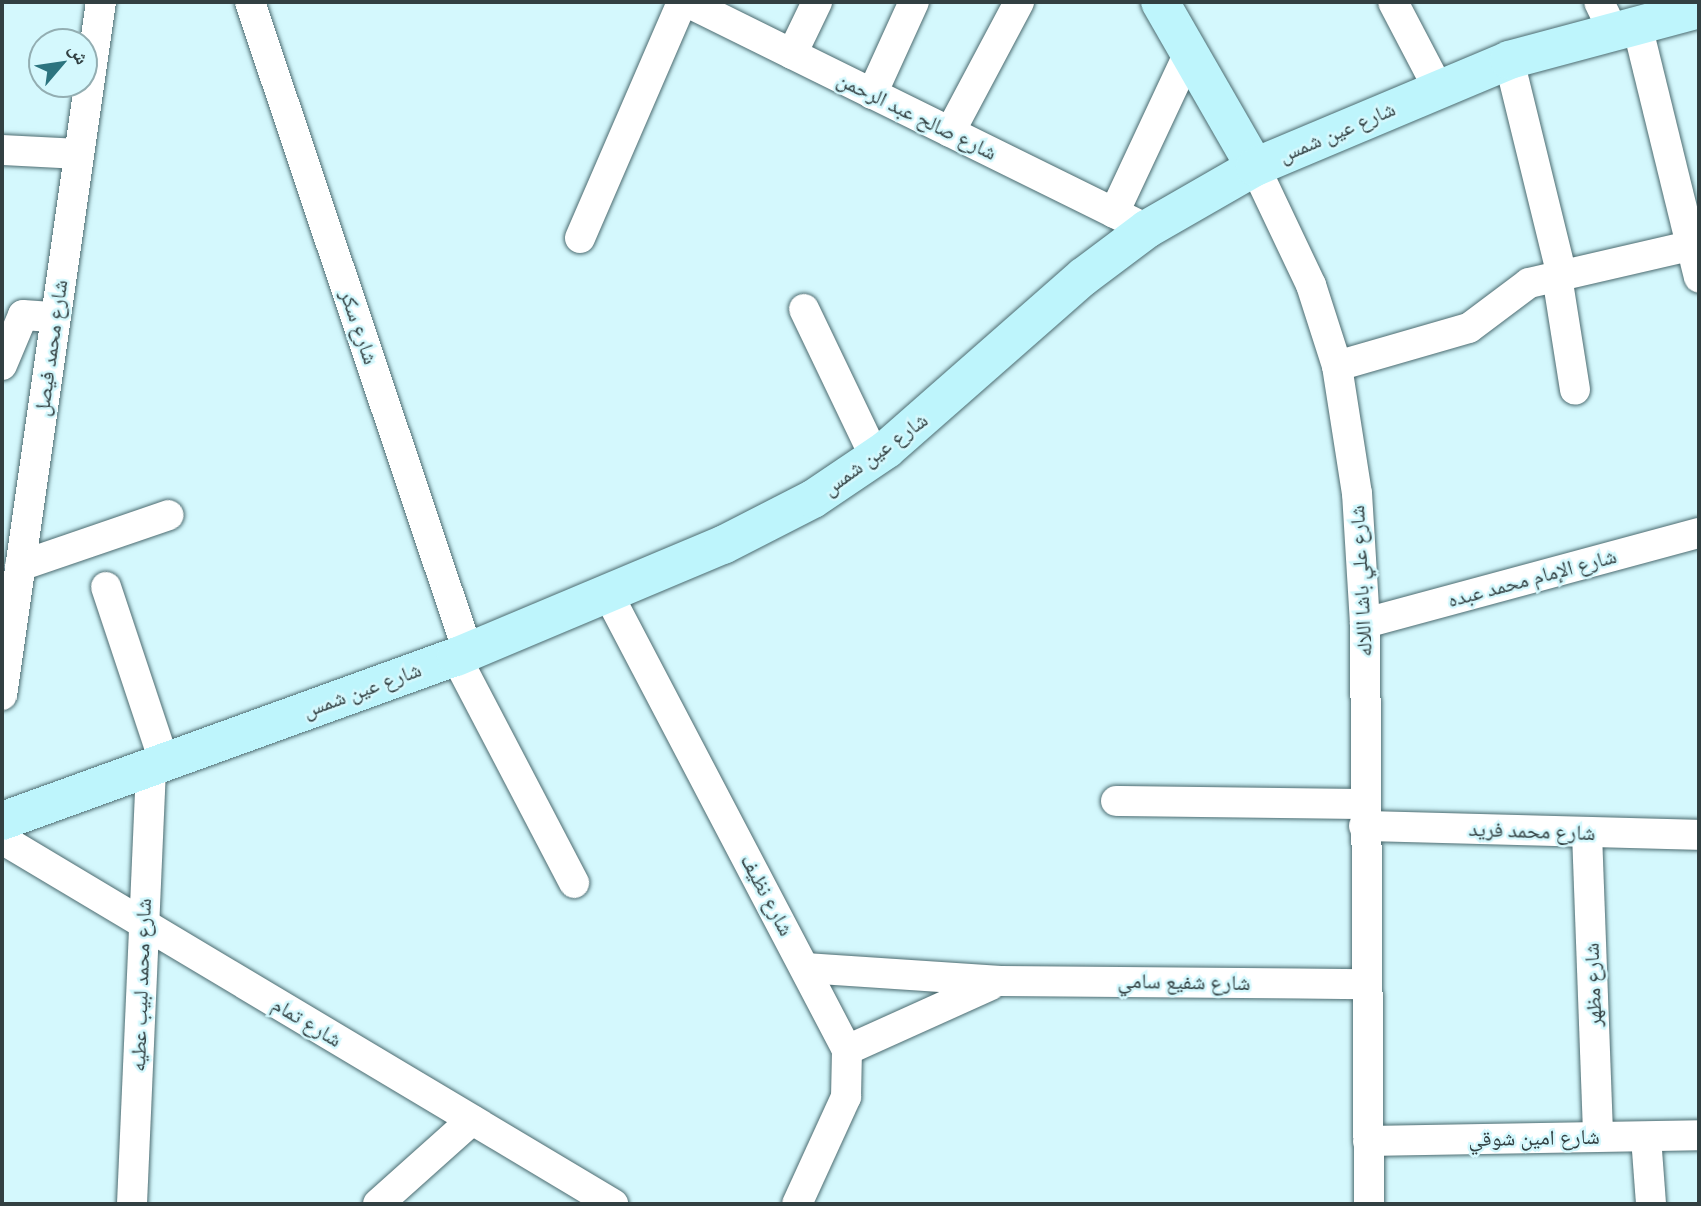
<!DOCTYPE html>
<html>
<head>
<meta charset="utf-8">
<style>
  body { margin:0 }
  #map { position:relative; width:1701px; height:1206px; overflow:hidden; background:#d4f8fd; font-family:"Public Sans","Noto Naskh Arabic",sans-serif }
  div>[style] { position:absolute }
  .roads { filter:drop-shadow(0 0 2px #4c6b70) drop-shadow(0 0 2px #4c6b70) }
  .street>* { height:30px; margin:-15px; padding:0 15px; transform-origin:15px; border-radius:15px; background:#fff }
  .secondary>* { height:38px; margin:-19px; padding:0 19px; transform-origin:19px; border-radius:19px; background:#bef5fc }
  span { translate:-50% -50%; white-space:nowrap; text-align:center; line-height:1.15; -webkit-text-stroke:5px #d4f8fd; paint-order:stroke }
  .street-label { font-size:21px; color:#324042 }
  .frame { position:absolute; inset:0; border:4px solid #324042; pointer-events:none }
  .north { position:absolute; left:28px; top:28px; width:70px; height:70px; box-sizing:border-box; background:#d4f8fd; border:2px solid #93aeb2; border-radius:50%; rotate:61deg; font-size:19px; font-weight:700; line-height:28px; text-align:center; color:#324042 }
  .north::after { content:''; display:block; margin:auto; width:24px; height:32px; background:#2c747f; clip-path:polygon(50% 0,100% 100%,50% 72%,0 100%) }
</style>
</head>
<body>
<div id="map">
  <div class="roads">
    <div class="street">
      <div style="left:250px;top:2px;width:686px;rotate:71.46deg"></div>
      <div style="left:687px;top:2px;width:513px;rotate:26.27deg"></div>
      <div style="left:1393px;top:2px;width:97px;rotate:62.4deg"></div>
      <div style="left:1599px;top:2px;width:32px;rotate:64deg"></div>
      <div style="left:1637px;top:25px;width:260px;rotate:76.2deg"></div>
      <div style="left:792px;top:54px;width:58px;rotate:-64.3deg"></div>
      <div style="left:1509px;top:60px;width:221px;rotate:76.2deg"></div>
      <div style="left:872px;top:94px;width:101px;rotate:-65.5deg"></div>
      <div style="left:950px;top:132px;width:147px;rotate:-62deg"></div>
      <div style="left:2px;top:150px;width:77px;rotate:3deg"></div>
      <div style="left:1255px;top:167px;width:131px;rotate:64.6deg"></div>
      <div style="left:1311px;top:285px;width:85px;rotate:72.2deg"></div>
      <div style="left:1337px;top:366px;width:129px;rotate:81.1deg"></div>
      <div style="left:1357px;top:493px;width:130px;rotate:86.5deg"></div>
      <div style="left:1365px;top:623px;width:581px;rotate:89.61deg"></div>
      <div style="left:1114px;top:213px;width:177px;rotate:-64.9deg"></div>
      <div style="left:580px;top:238px;width:257px;rotate:-66.6deg"></div>
      <div style="left:1557px;top:276px;width:115px;rotate:81deg"></div>
      <div style="left:804px;top:309px;width:164px;rotate:64.4deg"></div>
      <div style="left:2px;top:365px;width:54px;rotate:-67.2deg"></div>
      <div style="left:23px;top:315px;width:32px;rotate:4deg"></div>
      <div style="left:1337px;top:366px;width:137px;rotate:-16.1deg"></div>
      <div style="left:1469px;top:328px;width:75px;rotate:-36.9deg"></div>
      <div style="left:1529px;top:283px;width:169px;rotate:-13deg"></div>
      <div style="left:20px;top:566px;width:157px;rotate:-18.9deg"></div>
      <div style="left:106px;top:587px;width:183px;rotate:71.6deg"></div>
      <div style="left:608px;top:594px;width:515px;rotate:62.34deg"></div>
      <div style="left:847px;top:1050px;width:47px;rotate:91.2deg"></div>
      <div style="left:846px;top:1097px;width:118px;rotate:114.6deg"></div>
      <div style="left:1365px;top:623px;width:346px;rotate:-15.1deg"></div>
      <div style="left:456px;top:657px;width:255px;rotate:62.4deg"></div>
      <div style="left:2px;top:695px;width:700px;rotate:-81.87deg"></div>
      <div style="left:1116px;top:801px;width:249px;rotate:0.7deg"></div>
      <div style="left:1364px;top:826px;width:335px;rotate:1.5deg"></div>
      <div style="left:1587px;top:833px;width:303px;rotate:87.9deg"></div>
      <div style="left:2px;top:839px;width:712px;rotate:30.85deg"></div>
      <div style="left:805px;top:968px;width:196px;rotate:3.8deg"></div>
      <div style="left:1001px;top:981px;width:365px;rotate:0.5deg"></div>
      <div style="left:847px;top:1050px;width:158px;rotate:-24.3deg"></div>
      <div style="left:1646px;top:1137px;width:67px;rotate:85.7deg"></div>
      <div style="left:1368px;top:1141px;width:331px;rotate:-1deg"></div>
      <div style="left:132px;top:1204px;width:438px;rotate:-87.5deg"></div>
      <div style="left:378px;top:1204px;width:126px;rotate:-41.8deg"></div>
    </div>
    <div class="secondary">
      <div style="left:1160px;top:2px;width:190px;rotate:60.1deg"></div>
      <div style="left:2px;top:821px;width:483px;rotate:-19.9deg"></div>
      <div style="left:456px;top:657px;width:290px;rotate:-22.8deg"></div>
      <div style="left:723px;top:545px;width:101px;rotate:-27.1deg"></div>
      <div style="left:813px;top:499px;width:89px;rotate:-34deg"></div>
      <div style="left:887px;top:449px;width:261px;rotate:-41.3deg"></div>
      <div style="left:1083px;top:277px;width:80px;rotate:-36.9deg"></div>
      <div style="left:1147px;top:229px;width:125px;rotate:-29.9deg"></div>
      <div style="left:1255px;top:167px;width:276px;rotate:-22.8deg"></div>
      <div style="left:1509px;top:60px;width:197px;rotate:-15deg"></div>
    </div>
  </div>
  <div class="street-label">
    <span style="left:917px;top:116px;rotate:26deg">شارع صالح عبد الرحمن</span>
    <span style="left:1337px;top:132px;rotate:-23deg">شارع عين شمس</span>
    <span style="left:359px;top:327px;rotate:71deg">شارع سكر</span>
    <span style="left:51px;top:348px;rotate:-82deg">شارع محمد فيصل</span>
    <span style="left:875px;top:454px;rotate:-36deg">شارع عين شمس</span>
    <span style="left:1532px;top:578px;rotate:-15deg">شارع الإمام محمد عبده</span>
    <span style="left:1361px;top:581px;rotate:-93deg">شارع علي باشا اللاله</span>
    <span style="left:362px;top:690px;rotate:-20deg">شارع عين شمس</span>
    <span style="left:1532px;top:831px;rotate:2deg">شارع محمد فريد</span>
    <span style="left:767px;top:895px;rotate:62deg">شارع نظيف</span>
    <span style="left:1184px;top:982px;rotate:1deg">شارع شفيع سامي</span>
    <span style="left:141px;top:985px;rotate:-88deg">شارع محمد لبيب عطيه</span>
    <span style="left:1593px;top:985px;rotate:-92deg">شارع مظهر</span>
    <span style="left:307px;top:1022px;rotate:31deg">شارع تمام</span>
    <span style="left:1534px;top:1138px;rotate:-1deg">شارع امين شوقي</span>
  </div>
  <div class="frame"></div>
  <div class="north">ش</div>
</div>
</body>
</html>
